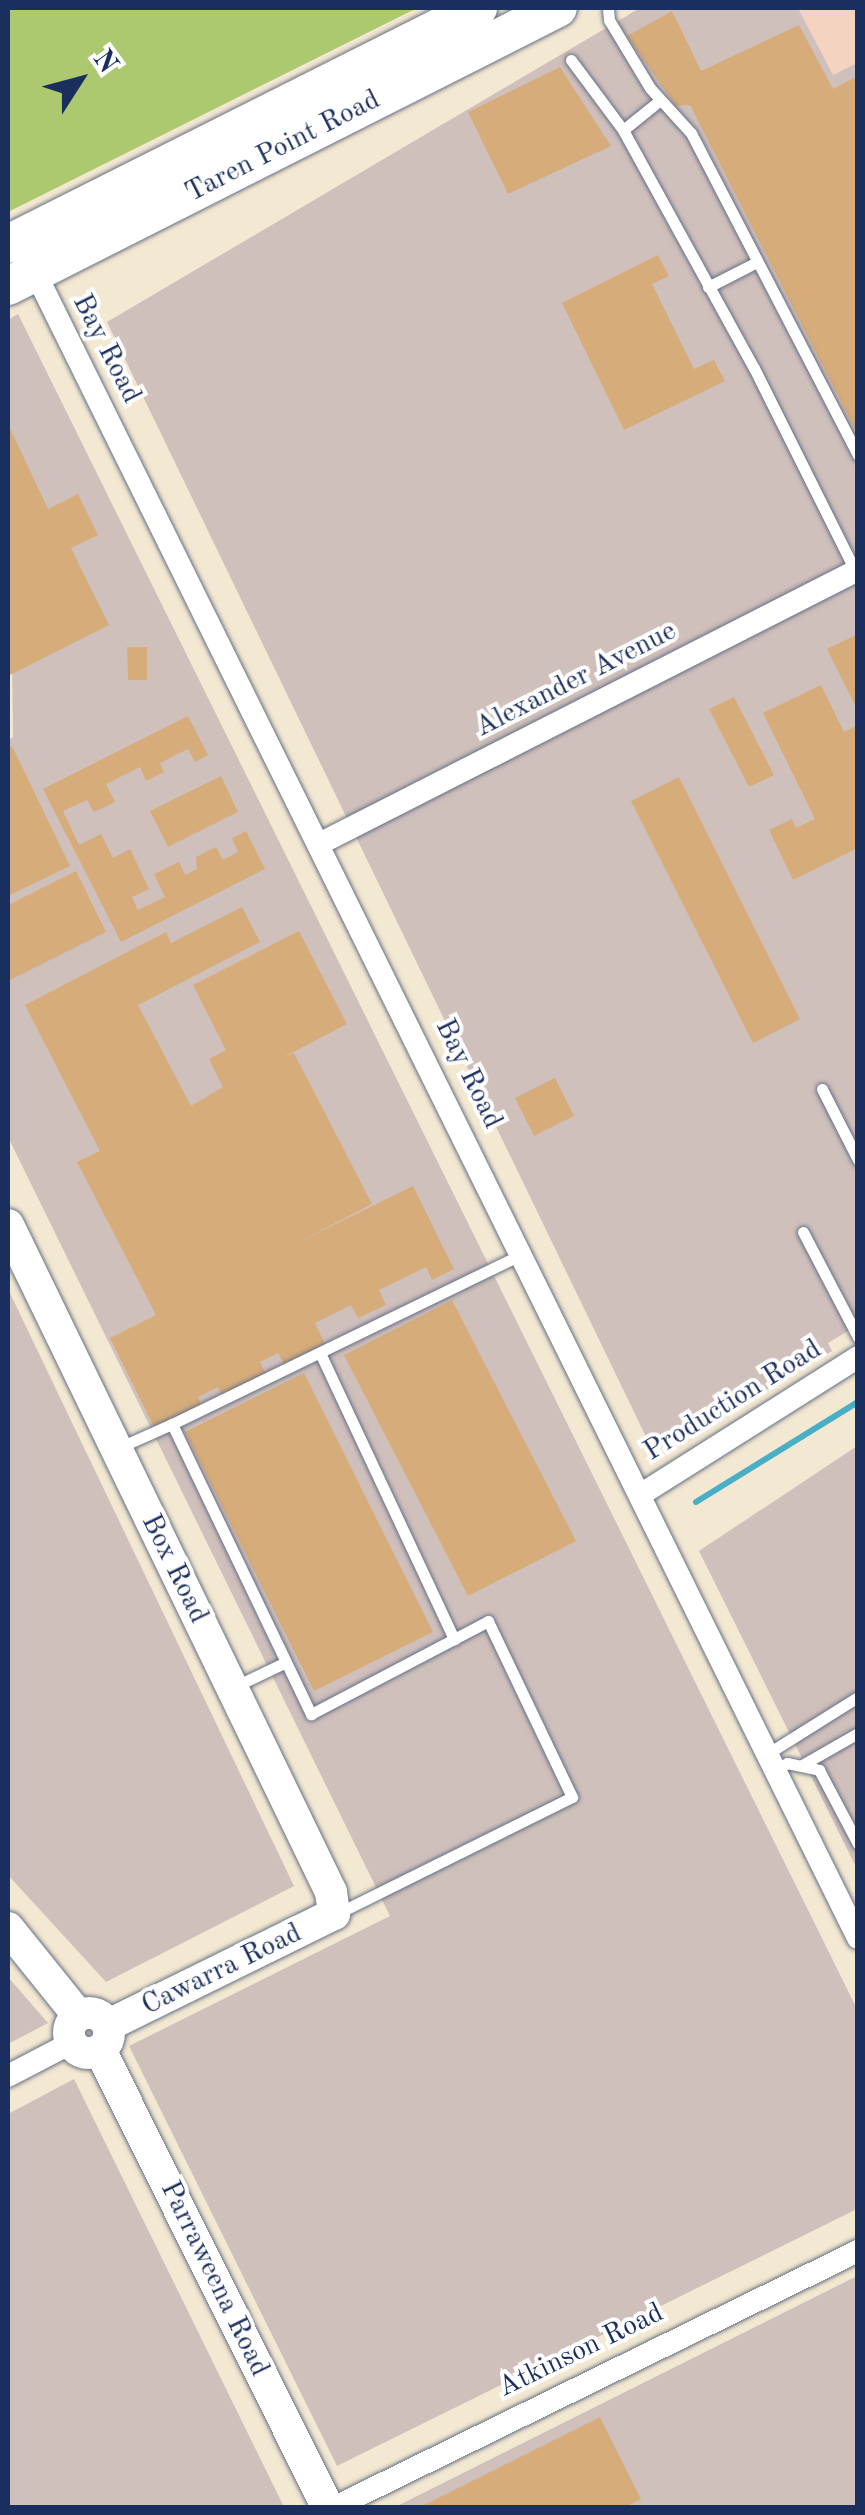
<!DOCTYPE html>
<html>
<head>
<meta charset="utf-8">
<style>
  body { margin:0 }
  #map { position:relative; width:865px; height:2515px; overflow:hidden; background:#f3e8d1; font-family:"Old Standard TT",serif }
  div>[style] { position:absolute }
  .built>* { inset:0; background:#f4d3c0 }
  .industrial>* { inset:0; background:#d0c0bc }
  .green>* { inset:0; background:#adc970 }
  .stream>* { height:6px; margin:-3px; padding:0 3px; transform-origin:3px; border-radius:3px; background:#48afc7 }
  .building>* { inset:0; background:#d6ac7a }
  .roads { filter:drop-shadow(0 0 2px #677086) drop-shadow(0 0 2px #677086) }
  .lane>* { height:11px; margin:-5.5px; padding:0 5.5px; transform-origin:5.5px; border-radius:5.5px; background:#fff }
  .street>* { height:22px; margin:-11px; padding:0 11px; transform-origin:11px; border-radius:11px; background:#fff }
  .secondary>* { height:32px; margin:-16px; padding:0 16px; transform-origin:16px; border-radius:16px; background:#fff }
  .secondary>.ring { margin:-16px; padding:0; box-sizing:content-box; background:none; border:32px solid #fff; border-radius:50% }
  .primary>* { height:38px; margin:-19px; padding:0 19px; transform-origin:19px; border-radius:19px; background:#fff }
  span { translate:-50% -50%; white-space:nowrap; text-align:center; line-height:1.15; -webkit-text-stroke:8px #fff; paint-order:stroke }
  .street-label { font-size:28px; color:#1b2f5e }
  .frame { position:absolute; inset:0; border:10px solid #1b2f5e; pointer-events:none }
  .north { position:absolute; left:30px; top:30px; width:100px; height:100px; -webkit-text-stroke:8px #fff; paint-order:stroke; rotate:54deg; font-size:28px; font-weight:700; line-height:40px; text-align:center; color:#1b2f5e }
  .north::after { content:''; display:block; margin:auto; width:35px; height:45px; background:#1b2f5e; clip-path:polygon(50% 0,100% 100%,50% 72%,0 100%) }
</style>
</head>
<body>
<div id="map">
  <div class="built">
    <div style="clip-path:polygon(798px 8px,857px 8px,857px 63px,833px 76px)"></div>
  </div>
  <div class="industrial">
    <div style="clip-path:polygon(640px 8px,798px 8px,833px 75px,857px 63px,858px 1325px,828px 1343px,832px 1351px,681px 1441px,650px 1445px,107px 322px)"></div>
    <div style="clip-path:polygon(18px 314px,857px 2009px,857px 2209px,337px 2466px,129px 2046px,390px 1916px,8px 1137px,8px 740px,13px 737px,8px 320px)"></div>
    <div style="clip-path:polygon(8px 1289px,294px 1886px,106px 1982px,8px 1875px)"></div>
    <div style="clip-path:polygon(857px 1446px,857px 1869px,699px 1551px)"></div>
    <div style="clip-path:polygon(8px 1977px,48px 2023px,8px 2044px)"></div>
    <div style="clip-path:polygon(74px 2079px,284px 2507px,8px 2507px,8px 2114px)"></div>
    <div style="clip-path:polygon(857px 2276px,857px 2507px,395px 2507px)"></div>
  </div>
  <div class="green">
    <div style="clip-path:polygon(8px 8px,417px 8px,8px 212px)"></div>
  </div>
  <div class="stream">
    <div style="left:696px;top:1502px;width:190px;rotate:-31.7deg"></div>
  </div>
  <div class="building">
    <div style="clip-path:polygon(672px 11px,701px 71px,799px 25px,833px 89px,858px 76px,858px 435px,690px 105px,676px 106px,627px 36px)"></div>
    <div style="clip-path:polygon(560px 67px,611px 146px,508px 194px,468px 112px)"></div>
    <div style="clip-path:polygon(658px 255px,669px 276px,652px 284px,694px 369px,714px 360px,725px 381px,624px 430px,562px 303px)"></div>
    <div style="clip-path:polygon(8px 424px,48px 509px,78px 494px,98px 535px,71px 548px,109px 625px,8px 676px)"></div>
    <div style="clip-path:polygon(858px 634px,858px 711px,827px 649px)"></div>
    <div style="clip-path:polygon(127px 647px,147px 647px,147px 680px,128px 680px)"></div>
    <div style="clip-path:polygon(821px 685px,844px 732px,858px 725px,858px 848px,793px 880px,769px 830px,792px 819px,796px 828px,815px 819px,763px 713px)"></div>
    <div style="clip-path:polygon(734px 697px,774px 775px,749px 787px,709px 709px)"></div>
    <div style="clip-path:polygon(188px 716px,208px 755px,195px 762px,188px 749px,160px 763px,164px 772px,146px 781px,140px 767px,106px 784px,115px 802px,94px 812px,87px 800px,63px 811px,79px 845px,101px 834px,113px 858px,130px 849px,149px 889px,132px 897px,138px 910px,165px 897px,154px 874px,179px 862px,185px 875px,197px 869px,196px 857px,216px 847px,223px 860px,238px 852px,232px 838px,246px 831px,265px 869px,121px 942px,43px 789px)"></div>
    <div style="clip-path:polygon(12px 746px,70px 866px,8px 896px,8px 748px)"></div>
    <div style="clip-path:polygon(221px 776px,238px 812px,168px 847px,150px 811px)"></div>
    <div style="clip-path:polygon(679px 777px,800px 1019px,753px 1043px,631px 801px)"></div>
    <div style="clip-path:polygon(76px 871px,106px 932px,8px 981px,8px 905px)"></div>
    <div style="clip-path:polygon(242px 907px,260px 942px,138px 1005px,191px 1106px,223px 1087px,209px 1059px,226px 1050px,193px 985px,299px 931px,347px 1024px,282px 1058px,294px 1053px,372px 1204px,295px 1244px,413px 1186px,454px 1269px,432px 1280px,426px 1267px,379px 1290px,386px 1305px,358px 1318px,351px 1305px,315px 1323px,326px 1346px,285px 1366px,278px 1353px,260px 1362px,267px 1376px,223px 1398px,218px 1387px,198px 1397px,203px 1407px,156px 1431px,110px 1338px,156px 1315px,77px 1162px,100px 1151px,25px 1005px,166px 932px,171px 943px)"></div>
    <div style="clip-path:polygon(555px 1078px,574px 1116px,534px 1136px,515px 1098px)"></div>
    <div style="clip-path:polygon(452px 1300px,576px 1541px,468px 1596px,344px 1355px)"></div>
    <div style="clip-path:polygon(304px 1373px,433px 1632px,314px 1691px,185px 1432px)"></div>
    <div style="clip-path:polygon(600px 2417px,641px 2499px,623px 2508px,418px 2508px)"></div>
  </div>
  <div class="roads">
    <div class="lane">
      <div style="left:608px;top:8px;width:12px;rotate:85deg"></div>
      <div style="left:609px;top:20px;width:79px;rotate:58.9deg"></div>
      <div style="left:650px;top:88px;width:61px;rotate:47.7deg"></div>
      <div style="left:691px;top:133px;width:363px;rotate:62.6deg"></div>
      <div style="left:571px;top:60px;width:87px;rotate:53.4deg"></div>
      <div style="left:659px;top:101px;width:46px;rotate:141.1deg"></div>
      <div style="left:623px;top:130px;width:272px;rotate:61.2deg"></div>
      <div style="left:754px;top:368px;width:227px;rotate:63.5deg"></div>
      <div style="left:708px;top:287px;width:53px;rotate:-27.1deg"></div>
      <div style="left:822px;top:1089px;width:80px;rotate:63.1deg"></div>
      <div style="left:803px;top:1232px;width:119px;rotate:62.4deg"></div>
      <div style="left:321px;top:1355px;width:314px;rotate:64.9deg"></div>
      <div style="left:172px;top:1424px;width:389px;rotate:-25.9deg"></div>
      <div style="left:118px;top:1448px;width:59px;rotate:-24deg"></div>
      <div style="left:172px;top:1424px;width:322px;rotate:64.4deg"></div>
      <div style="left:311px;top:1714px;width:200px;rotate:-27.7deg"></div>
      <div style="left:488px;top:1621px;width:195px;rotate:64.5deg"></div>
      <div style="left:572px;top:1797px;width:261px;rotate:153.6deg"></div>
      <div style="left:236px;top:1686px;width:55px;rotate:-25.6deg"></div>
      <div style="left:767px;top:1754px;width:107px;rotate:-32.1deg"></div>
      <div style="left:802px;top:1765px;width:64px;rotate:-29.7deg"></div>
      <div style="left:775px;top:1770px;width:14px;rotate:-30deg"></div>
      <div style="left:787px;top:1763px;width:33px;rotate:12deg"></div>
      <div style="left:819px;top:1770px;width:84px;rotate:62.2deg"></div>
    </div>
    <div class="street">
      <div style="left:31px;top:264px;width:1867px;rotate:63.71deg"></div>
      <div style="left:321px;top:843px;width:602px;rotate:-26.95deg"></div>
      <div style="left:640px;top:1495px;width:258px;rotate:-32.3deg"></div>
      <div style="left:8px;top:2076px;width:71px;rotate:-27.6deg"></div>
      <div style="left:333px;top:2508px;width:585px;rotate:-26.08deg"></div>
    </div>
    <div class="secondary">
      <div style="left:8px;top:1225px;width:741px;rotate:64.16deg"></div>
      <div style="left:331px;top:1892px;width:22px;rotate:82deg"></div>
      <div style="left:334px;top:1914px;width:252px;rotate:153.8deg"></div>
      <div style="left:8px;top:1928px;width:112px;rotate:51.2deg"></div>
      <div class="ring" style="left:69px;top:2013px;width:8px;height:8px"></div>
      <div style="left:100px;top:2050px;width:512px;rotate:63.54deg"></div>
    </div>
    <div class="primary">
      <div style="left:8px;top:244px;width:526px;rotate:-26.66deg"></div>
      <div style="left:8px;top:286px;width:616px;rotate:-26.81deg"></div>
    </div>
  </div>
  <div class="street-label">
    <span style="left:283px;top:147px;rotate:-27deg">Taren Point Road</span>
    <span style="left:106px;top:349px;rotate:63deg">Bay Road</span>
    <span style="left:576px;top:680px;rotate:-27deg">Alexander Avenue</span>
    <span style="left:468px;top:1074px;rotate:64deg">Bay Road</span>
    <span style="left:733px;top:1401px;rotate:-32deg">Production Road</span>
    <span style="left:174px;top:1569px;rotate:64deg">Box Road</span>
    <span style="left:222px;top:1970px;rotate:-26deg">Cawarra Road</span>
    <span style="left:214px;top:2279px;rotate:64deg">Parraweena Road</span>
    <span style="left:581px;top:2351px;rotate:-26deg">Atkinson Road</span>
  </div>
  <div class="frame"></div>
  <div class="north">N</div>
</div>
</body>
</html>
